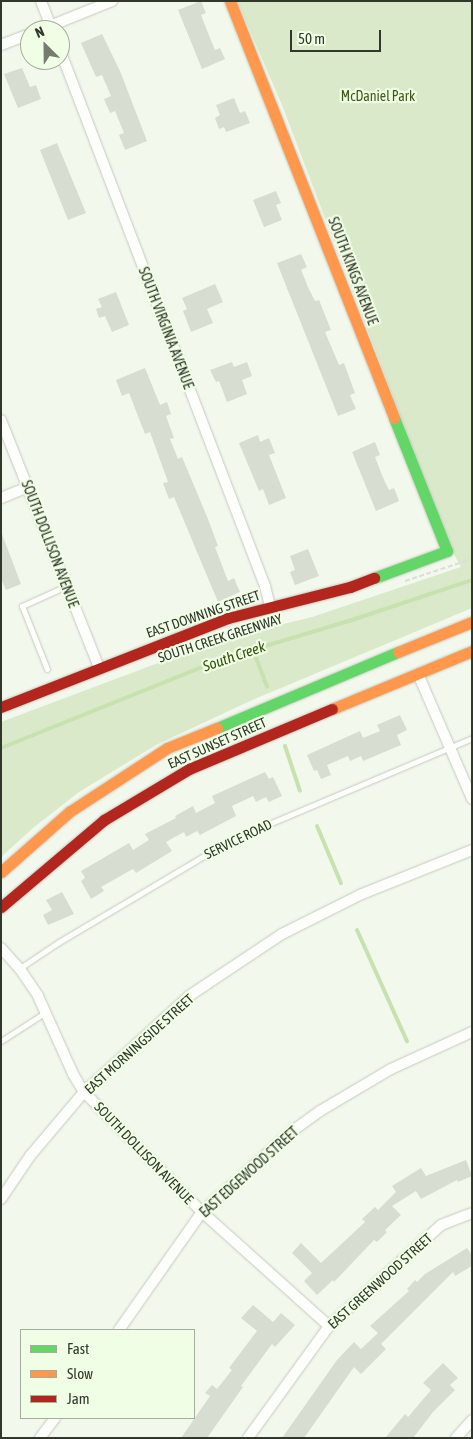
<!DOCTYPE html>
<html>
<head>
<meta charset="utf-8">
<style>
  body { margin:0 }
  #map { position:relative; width:473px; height:1439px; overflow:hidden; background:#f2f8ec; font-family:"Asap Condensed",sans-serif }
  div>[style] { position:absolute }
  .green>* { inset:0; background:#d9e9ca }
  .stream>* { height:4px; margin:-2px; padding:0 2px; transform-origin:2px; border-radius:2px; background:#c7e2ae }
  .building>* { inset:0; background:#d8ddd2 }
  .path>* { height:2px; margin-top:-1px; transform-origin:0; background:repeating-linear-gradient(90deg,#dcdeda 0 5px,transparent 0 7.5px) }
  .roads { filter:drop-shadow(0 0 1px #c4cabf) drop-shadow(0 0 1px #c4cabf) }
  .lane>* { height:5px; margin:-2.5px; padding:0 2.5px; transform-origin:2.5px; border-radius:2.5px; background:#fdfefc }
  .street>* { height:10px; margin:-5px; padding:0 5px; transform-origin:5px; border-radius:5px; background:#fdfefc }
  .fast>* { height:11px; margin:-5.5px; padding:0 5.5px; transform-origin:5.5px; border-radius:5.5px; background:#63d668 }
  .slow>* { height:11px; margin:-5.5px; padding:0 5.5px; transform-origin:5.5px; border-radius:5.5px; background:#ff974d }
  .jam>* { height:11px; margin:-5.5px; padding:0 5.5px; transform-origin:5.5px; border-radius:5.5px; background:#b3261e }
  span { translate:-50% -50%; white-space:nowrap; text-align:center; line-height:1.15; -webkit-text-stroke:4.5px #f1fee6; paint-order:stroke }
  .park-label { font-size:14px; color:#3b5a13 }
  .street-label { font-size:14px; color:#31372b }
  .water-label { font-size:15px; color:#335206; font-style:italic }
  .frame { position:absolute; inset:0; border:2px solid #31372b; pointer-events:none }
  .legend { position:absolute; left:20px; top:1329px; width:175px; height:90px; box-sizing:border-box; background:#f1fee6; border:1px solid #a4ae9b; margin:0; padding:6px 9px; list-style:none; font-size:15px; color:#31372b }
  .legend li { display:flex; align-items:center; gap:10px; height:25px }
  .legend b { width:25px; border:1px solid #a4ae9b }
  .north { position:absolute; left:20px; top:20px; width:50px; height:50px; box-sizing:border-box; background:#f1fee6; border:1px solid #a4ae9b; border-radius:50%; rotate:337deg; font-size:14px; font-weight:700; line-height:20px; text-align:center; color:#31372b }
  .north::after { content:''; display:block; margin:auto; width:18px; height:22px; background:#757b6f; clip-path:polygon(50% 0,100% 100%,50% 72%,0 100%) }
  .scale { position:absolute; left:290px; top:30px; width:91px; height:22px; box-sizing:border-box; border:2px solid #31372b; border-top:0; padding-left:6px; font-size:15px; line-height:18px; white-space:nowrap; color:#31372b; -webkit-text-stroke:4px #f1fee6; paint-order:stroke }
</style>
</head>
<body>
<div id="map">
  <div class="green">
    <div style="clip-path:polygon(237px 1px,472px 1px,472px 608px,250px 701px,156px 745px,79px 792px,33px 828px,1px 857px,1px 722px,222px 639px,312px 617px,461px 567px,451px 549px,282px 105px)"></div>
  </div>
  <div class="stream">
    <div style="left:253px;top:650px;width:39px;rotate:69deg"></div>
    <div style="left:285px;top:746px;width:47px;rotate:71.6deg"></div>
    <div style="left:1px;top:748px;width:238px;rotate:-21.9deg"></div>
    <div style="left:222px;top:659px;width:133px;rotate:-16.7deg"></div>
    <div style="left:349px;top:621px;width:130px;rotate:-18.4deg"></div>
    <div style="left:317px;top:826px;width:62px;rotate:67.2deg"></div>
    <div style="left:357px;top:930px;width:122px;rotate:65.8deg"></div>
  </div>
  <div class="building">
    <div style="clip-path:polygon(201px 1px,206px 13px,201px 15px,210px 38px,215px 50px,220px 48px,225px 59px,202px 69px,178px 10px)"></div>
    <div style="clip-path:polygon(102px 34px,120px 71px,147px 141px,125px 150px,119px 135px,124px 133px,115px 111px,110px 113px,104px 99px,111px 96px,102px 75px,96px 77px,81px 43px)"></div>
    <div style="clip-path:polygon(22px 68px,30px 87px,36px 85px,41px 99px,18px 108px,4px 74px)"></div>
    <div style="clip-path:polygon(234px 98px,240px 113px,245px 111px,250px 123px,226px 132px,224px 127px,219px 129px,215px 118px,220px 115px,216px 105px)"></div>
    <div style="clip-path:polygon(57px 143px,86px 213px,68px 220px,40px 150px)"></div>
    <div style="clip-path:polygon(276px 191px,281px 203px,276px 205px,282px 220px,264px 227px,253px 200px)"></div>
    <div style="clip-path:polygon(301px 254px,307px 267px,301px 270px,308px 287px,315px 301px,319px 300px,331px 330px,325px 332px,339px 365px,344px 363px,355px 393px,350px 395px,356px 409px,338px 416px,277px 263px)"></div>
    <div style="clip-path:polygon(215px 284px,223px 302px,207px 309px,213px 323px,191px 332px,183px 311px,187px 309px,182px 298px)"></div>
    <div style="clip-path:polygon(116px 292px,129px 325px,112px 332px,105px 316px,99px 318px,96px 309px,102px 307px,98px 299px)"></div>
    <div style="clip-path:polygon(232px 362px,234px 367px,247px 362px,252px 376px,242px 380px,247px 394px,227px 402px,219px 381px,216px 382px,210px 370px)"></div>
    <div style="clip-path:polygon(145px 368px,160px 405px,167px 402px,171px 414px,166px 416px,174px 438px,170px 439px,178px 459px,182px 457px,208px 519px,218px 546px,215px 547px,228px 581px,234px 578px,240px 592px,218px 602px,174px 497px,169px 499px,163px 483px,168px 482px,150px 432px,145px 434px,129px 393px,122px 396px,116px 380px)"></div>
    <div style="clip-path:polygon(258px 435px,260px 442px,269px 438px,275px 453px,269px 455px,286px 498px,269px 505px,263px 489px,259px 491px,239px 443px)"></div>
    <div style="clip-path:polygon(375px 442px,380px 455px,375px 457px,384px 480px,389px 490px,394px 488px,399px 501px,376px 511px,352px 452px)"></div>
    <div style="clip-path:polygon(2px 534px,21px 584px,6px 590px,1px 579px)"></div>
    <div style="clip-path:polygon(308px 549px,319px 576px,295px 585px,290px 572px,295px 570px,290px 556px)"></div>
    <div style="clip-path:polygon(400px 715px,407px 730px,397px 735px,401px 745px,363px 761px,361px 756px,350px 761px,348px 756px,327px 765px,331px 775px,321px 779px,317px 770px,314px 771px,307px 755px,360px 731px,363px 738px,380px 731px,377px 725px)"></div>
    <div style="clip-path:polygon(265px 772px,269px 779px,273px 777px,282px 796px,269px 802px,266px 797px,256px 802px,253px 796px,232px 806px,236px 816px,200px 835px,197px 831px,186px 837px,184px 832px,166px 842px,172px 851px,136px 873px,133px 869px,101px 887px,104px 891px,91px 899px,81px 881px,85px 878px,81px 871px,129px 843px,133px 850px,149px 840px,145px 834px,176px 818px,175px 816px,193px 806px,196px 813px,215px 803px,212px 796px)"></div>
    <div style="clip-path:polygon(62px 892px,74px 914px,48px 925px,43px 915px,52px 910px,46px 900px)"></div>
    <div style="clip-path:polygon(466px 1160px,472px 1176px,458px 1182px,457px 1180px,421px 1199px,416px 1191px,392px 1206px,401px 1215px,385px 1230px,387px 1232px,377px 1242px,374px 1240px,334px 1282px,333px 1280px,317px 1295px,304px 1281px,312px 1273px,292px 1253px,301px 1243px,321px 1263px,365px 1222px,362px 1219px,375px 1207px,378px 1210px,396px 1192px,392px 1186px,421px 1168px,426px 1176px)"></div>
    <div style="clip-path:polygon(467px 1248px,472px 1255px,472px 1266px,455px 1276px,453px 1272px,381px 1344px,386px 1349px,361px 1374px,354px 1367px,304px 1438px,282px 1438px,337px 1360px,354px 1342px,361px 1349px,378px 1333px,370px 1326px,409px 1291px,407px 1289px,415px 1280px,417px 1282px,425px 1274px)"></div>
    <div style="clip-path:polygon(253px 1305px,273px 1322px,281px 1313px,295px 1325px,275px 1347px,272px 1344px,241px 1386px,243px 1387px,207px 1438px,181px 1438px,210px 1396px,205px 1393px,212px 1385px,217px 1389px,232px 1370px,229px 1368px,257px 1331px,241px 1318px)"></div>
    <div style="clip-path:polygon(443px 1363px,458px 1378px,450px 1385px,455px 1390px,433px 1412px,413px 1438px,385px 1438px,405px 1414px,408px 1417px,431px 1390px,423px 1383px)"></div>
  </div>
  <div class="path">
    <div style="left:405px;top:581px;width:71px;rotate:-18.2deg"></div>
  </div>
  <div class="roads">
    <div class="lane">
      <div style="left:47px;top:669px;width:68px;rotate:-111.6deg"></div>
      <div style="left:22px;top:606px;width:48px;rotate:-24.4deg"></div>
      <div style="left:20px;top:968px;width:47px;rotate:-33.7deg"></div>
      <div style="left:59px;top:942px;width:200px;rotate:-30.7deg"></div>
      <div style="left:231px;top:840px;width:262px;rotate:-22.9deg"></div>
      <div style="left:1px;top:1041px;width:54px;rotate:-32.8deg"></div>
    </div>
    <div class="street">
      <div style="left:41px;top:1px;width:31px;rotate:69deg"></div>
      <div style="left:40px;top:30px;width:78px;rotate:-21.9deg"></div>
      <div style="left:1px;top:45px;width:31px;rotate:-21deg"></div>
      <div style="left:60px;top:50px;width:574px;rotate:69.07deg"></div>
      <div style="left:265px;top:586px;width:21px;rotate:76deg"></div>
      <div style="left:1px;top:420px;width:267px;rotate:68.4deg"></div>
      <div style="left:1px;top:498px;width:29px;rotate:-22deg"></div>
      <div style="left:418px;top:674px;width:136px;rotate:66.6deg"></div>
      <div style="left:1px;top:948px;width:28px;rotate:48deg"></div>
      <div style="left:20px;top:969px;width:32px;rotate:56deg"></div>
      <div style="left:38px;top:996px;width:85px;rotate:65.8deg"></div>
      <div style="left:73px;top:1074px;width:21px;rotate:59deg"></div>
      <div style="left:84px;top:1092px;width:168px;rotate:45.5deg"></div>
      <div style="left:202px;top:1212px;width:171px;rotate:41.9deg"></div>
      <div style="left:1px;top:1199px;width:52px;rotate:-56deg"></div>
      <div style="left:30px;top:1156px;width:84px;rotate:-49.8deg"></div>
      <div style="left:84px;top:1092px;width:142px;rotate:-42.4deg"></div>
      <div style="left:189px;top:996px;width:112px;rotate:-33.7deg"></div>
      <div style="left:282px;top:934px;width:89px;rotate:-26.6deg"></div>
      <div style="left:362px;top:894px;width:118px;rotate:-21.8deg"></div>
      <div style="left:119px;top:1330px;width:144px;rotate:-54.9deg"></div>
      <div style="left:202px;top:1212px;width:120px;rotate:-42deg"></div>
      <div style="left:291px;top:1132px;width:36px;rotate:-36deg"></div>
      <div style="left:320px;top:1111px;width:82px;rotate:-30.6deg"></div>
      <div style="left:391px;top:1069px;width:89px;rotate:-24.6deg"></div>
      <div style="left:40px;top:1438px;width:25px;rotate:-53deg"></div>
      <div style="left:248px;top:1438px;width:138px;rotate:-54.1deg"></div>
      <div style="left:329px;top:1326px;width:151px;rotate:-42deg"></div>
      <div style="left:441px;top:1225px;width:33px;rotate:-21deg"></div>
      <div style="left:456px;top:1438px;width:24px;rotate:-48deg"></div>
    </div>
    <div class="fast">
      <div style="left:374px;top:578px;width:78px;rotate:-20.3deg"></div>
      <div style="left:447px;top:551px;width:143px;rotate:-111.7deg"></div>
      <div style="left:217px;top:728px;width:196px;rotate:-22.8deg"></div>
    </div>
    <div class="slow">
      <div style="left:230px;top:1px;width:448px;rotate:68.5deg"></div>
      <div style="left:398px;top:652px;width:80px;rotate:-22.1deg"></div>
      <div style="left:332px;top:709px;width:152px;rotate:-22.5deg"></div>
      <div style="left:1px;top:872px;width:91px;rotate:-41.4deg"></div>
      <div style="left:69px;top:812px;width:117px;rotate:-33.1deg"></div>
      <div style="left:167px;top:748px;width:54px;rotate:-21.8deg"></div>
    </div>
    <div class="jam">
      <div style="left:1px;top:707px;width:244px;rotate:-21.4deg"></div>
      <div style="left:228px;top:618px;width:126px;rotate:-14.3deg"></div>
      <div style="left:350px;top:587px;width:26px;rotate:-21deg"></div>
      <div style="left:1px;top:907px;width:135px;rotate:-40.2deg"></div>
      <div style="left:104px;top:820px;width:99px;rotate:-31deg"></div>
      <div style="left:189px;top:769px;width:155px;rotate:-22.8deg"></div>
    </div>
  </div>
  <div class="park-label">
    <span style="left:378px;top:96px">McDaniel Park</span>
  </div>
  <div class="street-label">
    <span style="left:353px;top:271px;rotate:69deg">SOUTH KINGS AVENUE</span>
    <span style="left:166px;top:328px;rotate:69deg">SOUTH VIRGINIA AVENUE</span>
    <span style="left:50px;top:544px;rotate:69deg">SOUTH DOLLISON AVENUE</span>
    <span style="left:203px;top:614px;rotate:-19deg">EAST DOWNING STREET</span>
    <span style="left:220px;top:638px;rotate:-18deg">SOUTH CREEK GREENWAY</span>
    <span style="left:217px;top:743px;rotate:-24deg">EAST SUNSET STREET</span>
    <span style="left:238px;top:839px;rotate:-26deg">SERVICE ROAD</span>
    <span style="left:139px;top:1044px;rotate:-42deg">EAST MORNINGSIDE STREET</span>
    <span style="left:144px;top:1153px;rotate:46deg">SOUTH DOLLISON AVENUE</span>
    <span style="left:249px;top:1172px;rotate:-42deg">EAST EDGEWOOD STREET</span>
    <span style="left:380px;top:1281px;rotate:-42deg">EAST GREENWOOD STREET</span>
  </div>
  <div class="water-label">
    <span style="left:234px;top:656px;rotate:-19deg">South Creek</span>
  </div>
  <div class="frame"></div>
  <ul class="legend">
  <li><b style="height:6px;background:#63d668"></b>Fast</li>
  <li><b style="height:6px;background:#ff974d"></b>Slow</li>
  <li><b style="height:6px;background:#b3261e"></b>Jam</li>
  </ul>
  <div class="north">N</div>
  <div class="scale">50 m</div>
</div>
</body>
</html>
